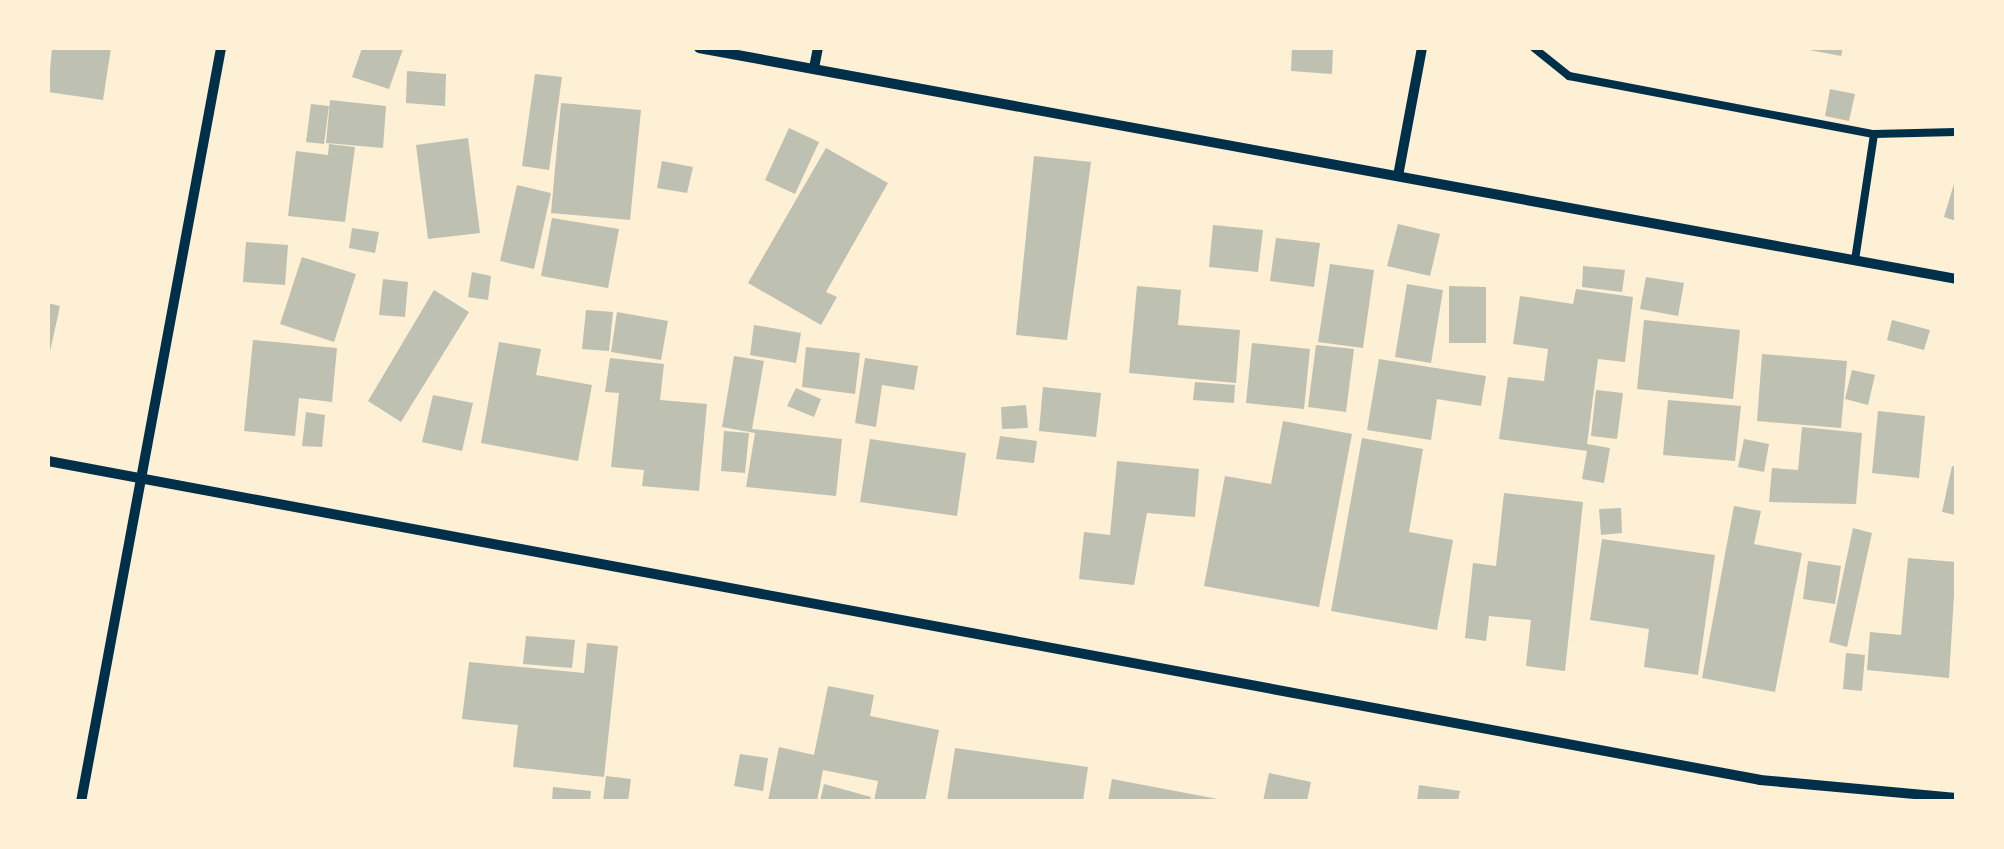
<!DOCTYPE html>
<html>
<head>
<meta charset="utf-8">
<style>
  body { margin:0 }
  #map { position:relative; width:2004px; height:849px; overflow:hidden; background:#fdf0d5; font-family:"Noto Sans",sans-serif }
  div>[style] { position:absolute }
  .building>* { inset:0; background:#bec0b2 }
  .service>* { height:8px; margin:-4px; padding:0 4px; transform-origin:4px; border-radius:4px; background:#003049 }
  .minor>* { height:10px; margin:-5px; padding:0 5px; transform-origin:5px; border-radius:5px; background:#003049 }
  span { translate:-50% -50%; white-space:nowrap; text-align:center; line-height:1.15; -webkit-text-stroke:10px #fdf0d5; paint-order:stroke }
  .frame { position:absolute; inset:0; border:50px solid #fdf0d5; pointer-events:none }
</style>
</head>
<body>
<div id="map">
  <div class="building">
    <div style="clip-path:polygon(52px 48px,111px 48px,103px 100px,48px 92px)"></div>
    <div style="clip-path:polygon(362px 48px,403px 49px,389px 89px,352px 77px)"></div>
    <div style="clip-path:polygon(1292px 48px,1333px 48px,1332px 74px,1291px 71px)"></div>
    <div style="clip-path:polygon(1799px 48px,1843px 48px,1841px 56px)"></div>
    <div style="clip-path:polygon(407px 71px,446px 74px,445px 106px,406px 103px)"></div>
    <div style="clip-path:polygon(535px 74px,562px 77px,549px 170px,522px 166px)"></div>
    <div style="clip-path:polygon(1830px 89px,1855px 94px,1849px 121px,1825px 116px)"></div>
    <div style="clip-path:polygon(330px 100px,386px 106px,383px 148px,326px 143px)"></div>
    <div style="clip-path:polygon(561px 103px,641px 110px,630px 220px,551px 213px)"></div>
    <div style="clip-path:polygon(311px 104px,329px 106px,324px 144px,306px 142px)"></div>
    <div style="clip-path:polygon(789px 128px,819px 142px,795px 194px,765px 180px)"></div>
    <div style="clip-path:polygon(468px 138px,480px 233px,428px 239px,416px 145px)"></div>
    <div style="clip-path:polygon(329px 144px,355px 147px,345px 222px,288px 216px,296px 151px,328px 155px)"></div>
    <div style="clip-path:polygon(826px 148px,888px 183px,826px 292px,837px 297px,821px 325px,748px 283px)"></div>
    <div style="clip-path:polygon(1034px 156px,1091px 162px,1067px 340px,1016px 335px)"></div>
    <div style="clip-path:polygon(662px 161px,693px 167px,687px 193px,657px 188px)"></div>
    <div style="clip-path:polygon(1956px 177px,1956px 221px,1944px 217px)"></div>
    <div style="clip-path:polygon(517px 185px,551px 193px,534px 269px,500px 261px)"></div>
    <div style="clip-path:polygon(552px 218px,619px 229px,608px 288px,541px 276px)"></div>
    <div style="clip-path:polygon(1398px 224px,1440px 234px,1430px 276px,1387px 266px)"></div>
    <div style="clip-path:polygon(1213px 225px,1263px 230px,1258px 272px,1209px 267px)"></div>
    <div style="clip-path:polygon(352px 228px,379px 232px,375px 253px,349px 248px)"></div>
    <div style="clip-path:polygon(1276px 238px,1320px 243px,1314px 287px,1270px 281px)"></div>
    <div style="clip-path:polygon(246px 242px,288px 245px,285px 285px,243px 282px)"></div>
    <div style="clip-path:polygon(302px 257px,356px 274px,334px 342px,280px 324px)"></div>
    <div style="clip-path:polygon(1330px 264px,1374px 270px,1363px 348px,1318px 342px)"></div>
    <div style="clip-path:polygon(1583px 266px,1625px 270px,1622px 292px,1582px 287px)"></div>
    <div style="clip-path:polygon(472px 272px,491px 276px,488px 300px,468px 297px)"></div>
    <div style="clip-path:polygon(1646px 277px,1684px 283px,1678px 316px,1640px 309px)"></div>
    <div style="clip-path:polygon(383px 279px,408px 282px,405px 317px,379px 315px)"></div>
    <div style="clip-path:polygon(1407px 284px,1443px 290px,1431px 363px,1395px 357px)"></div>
    <div style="clip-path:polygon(1137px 286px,1181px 290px,1178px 325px,1240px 330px,1236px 383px,1129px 373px)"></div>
    <div style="clip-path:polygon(1449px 286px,1486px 287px,1486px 343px,1449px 343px)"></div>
    <div style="clip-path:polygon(1576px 289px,1633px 297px,1625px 362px,1598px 359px,1587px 444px,1610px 448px,1604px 483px,1582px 479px,1587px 451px,1499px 439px,1508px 377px,1544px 381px,1548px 349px,1513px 344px,1520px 296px,1573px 304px)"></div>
    <div style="clip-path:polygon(434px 290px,469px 312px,401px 422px,368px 401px)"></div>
    <div style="clip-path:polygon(48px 303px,60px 306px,49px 356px,48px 356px)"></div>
    <div style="clip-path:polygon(586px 310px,613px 312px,609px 351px,582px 349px)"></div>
    <div style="clip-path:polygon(617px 312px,668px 321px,661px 360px,611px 352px)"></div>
    <div style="clip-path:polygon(1644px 320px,1740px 330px,1733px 399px,1637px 389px)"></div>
    <div style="clip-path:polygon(1892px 320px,1930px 330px,1924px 350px,1887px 340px)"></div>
    <div style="clip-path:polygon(754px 325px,801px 333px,796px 363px,750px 355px)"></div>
    <div style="clip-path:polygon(253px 340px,337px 348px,332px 402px,299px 398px,295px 436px,244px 431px)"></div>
    <div style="clip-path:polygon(499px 342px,541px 349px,536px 375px,592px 385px,578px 461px,481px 443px)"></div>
    <div style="clip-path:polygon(1252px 343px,1310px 349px,1304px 409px,1246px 403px)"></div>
    <div style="clip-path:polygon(1316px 345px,1354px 349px,1346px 412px,1308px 407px)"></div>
    <div style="clip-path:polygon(806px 347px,860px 353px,855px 394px,802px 387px)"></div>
    <div style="clip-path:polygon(1762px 354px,1847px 361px,1841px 428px,1757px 421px)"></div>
    <div style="clip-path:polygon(734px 356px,764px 361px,752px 429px,842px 439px,836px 496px,746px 487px,755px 433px,722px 427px)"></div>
    <div style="clip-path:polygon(610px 358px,664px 364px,660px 400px,707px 404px,699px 491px,642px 486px,644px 470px,611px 467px,619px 393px,605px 392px)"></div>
    <div style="clip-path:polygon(865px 358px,918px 366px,914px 390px,882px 385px,876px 427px,855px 423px)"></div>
    <div style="clip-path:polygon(1379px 359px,1486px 376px,1481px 406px,1437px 399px,1431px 440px,1367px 430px)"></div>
    <div style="clip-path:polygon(1852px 370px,1875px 375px,1868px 405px,1845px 399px)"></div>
    <div style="clip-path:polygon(1195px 382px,1235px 385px,1234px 403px,1193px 400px)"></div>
    <div style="clip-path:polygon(1043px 387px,1101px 393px,1096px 437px,1039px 431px)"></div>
    <div style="clip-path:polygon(796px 388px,821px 399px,814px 417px,787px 406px)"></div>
    <div style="clip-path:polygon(1596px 390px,1623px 393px,1617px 439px,1591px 436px)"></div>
    <div style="clip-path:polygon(433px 395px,473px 403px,462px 451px,422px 442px)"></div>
    <div style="clip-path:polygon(1668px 400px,1741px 406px,1735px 461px,1663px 455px)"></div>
    <div style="clip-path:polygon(1026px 405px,1028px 428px,1002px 429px,1001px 407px)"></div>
    <div style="clip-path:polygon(1878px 411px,1925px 416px,1919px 478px,1872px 473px)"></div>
    <div style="clip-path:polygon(306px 412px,325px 415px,322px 447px,302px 446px)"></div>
    <div style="clip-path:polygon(1283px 421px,1352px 434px,1319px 607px,1204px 586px,1225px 476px,1271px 484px)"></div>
    <div style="clip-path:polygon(1802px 427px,1862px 433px,1856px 504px,1769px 502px,1772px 468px,1798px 470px)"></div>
    <div style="clip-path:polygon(724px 431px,749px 433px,745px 473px,721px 471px)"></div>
    <div style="clip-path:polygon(1000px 436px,1037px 441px,1034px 463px,996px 459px)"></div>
    <div style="clip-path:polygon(1362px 438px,1423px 449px,1409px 532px,1453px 540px,1437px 630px,1331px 611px)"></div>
    <div style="clip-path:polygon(870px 439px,966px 453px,957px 516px,860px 502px)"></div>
    <div style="clip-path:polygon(1744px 439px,1769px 444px,1764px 472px,1738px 467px)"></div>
    <div style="clip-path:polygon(1117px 461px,1199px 469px,1195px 517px,1147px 513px,1134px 585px,1079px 579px,1084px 532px,1110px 535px)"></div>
    <div style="clip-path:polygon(1952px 466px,1956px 467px,1956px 515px,1942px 512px)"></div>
    <div style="clip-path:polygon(1504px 493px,1583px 502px,1565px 671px,1526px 666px,1531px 620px,1489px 616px,1486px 641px,1465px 638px,1473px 563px,1496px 566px)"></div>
    <div style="clip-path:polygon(1734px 506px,1761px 511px,1754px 544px,1802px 553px,1775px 692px,1702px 678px)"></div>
    <div style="clip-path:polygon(1621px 508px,1622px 533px,1601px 535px,1599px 509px)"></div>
    <div style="clip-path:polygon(1853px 528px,1872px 533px,1847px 647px,1829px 642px)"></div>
    <div style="clip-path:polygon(1602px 539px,1715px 555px,1698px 675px,1644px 667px,1649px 629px,1590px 620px)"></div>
    <div style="clip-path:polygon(1908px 558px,1956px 562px,1949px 678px,1867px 670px,1870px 632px,1901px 635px)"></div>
    <div style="clip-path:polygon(1808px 561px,1841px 566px,1835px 604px,1803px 599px)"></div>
    <div style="clip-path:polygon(526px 636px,575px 640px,572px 668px,523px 664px)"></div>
    <div style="clip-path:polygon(587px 643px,618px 646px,604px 777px,513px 767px,518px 725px,462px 719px,469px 662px,584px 673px)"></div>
    <div style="clip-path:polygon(1846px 653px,1865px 655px,1862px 691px,1843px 689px)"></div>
    <div style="clip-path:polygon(828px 686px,874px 695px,870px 716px,939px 730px,925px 801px,874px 801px,878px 781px,823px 770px,817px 801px,768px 801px,779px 747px,814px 755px)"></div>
    <div style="clip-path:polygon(955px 748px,1088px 767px,1083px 801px,947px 801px)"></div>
    <div style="clip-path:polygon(740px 754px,768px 758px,763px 791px,734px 786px)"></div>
    <div style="clip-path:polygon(1269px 773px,1311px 782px,1307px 801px,1263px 801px)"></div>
    <div style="clip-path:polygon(606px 776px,631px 779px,628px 801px,603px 801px)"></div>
    <div style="clip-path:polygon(1112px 779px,1223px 800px,1223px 801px,1108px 801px)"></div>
    <div style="clip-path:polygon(824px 784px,871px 797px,870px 801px,820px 801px)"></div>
    <div style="clip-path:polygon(1419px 785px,1460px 791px,1458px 801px,1417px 801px)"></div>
    <div style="clip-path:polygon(553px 787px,591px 791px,590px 801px,552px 801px)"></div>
  </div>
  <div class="service">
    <div style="left:1534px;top:48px;width:45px;rotate:38.7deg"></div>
    <div style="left:1569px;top:76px;width:310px;rotate:10.8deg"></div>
    <div style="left:1874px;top:134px;width:82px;rotate:-1.4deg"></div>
    <div style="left:1855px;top:260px;width:127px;rotate:-81.4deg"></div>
  </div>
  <div class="minor">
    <div style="left:699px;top:48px;width:1278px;rotate:10.41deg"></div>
    <div style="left:814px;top:68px;width:20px;rotate:-79deg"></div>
    <div style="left:1398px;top:176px;width:130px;rotate:-79.4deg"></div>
    <div style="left:48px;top:461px;width:1741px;rotate:10.55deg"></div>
    <div style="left:1760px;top:780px;width:197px;rotate:5.2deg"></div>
    <div style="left:81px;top:802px;width:767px;rotate:-79.48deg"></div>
  </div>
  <div class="frame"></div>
</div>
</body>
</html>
